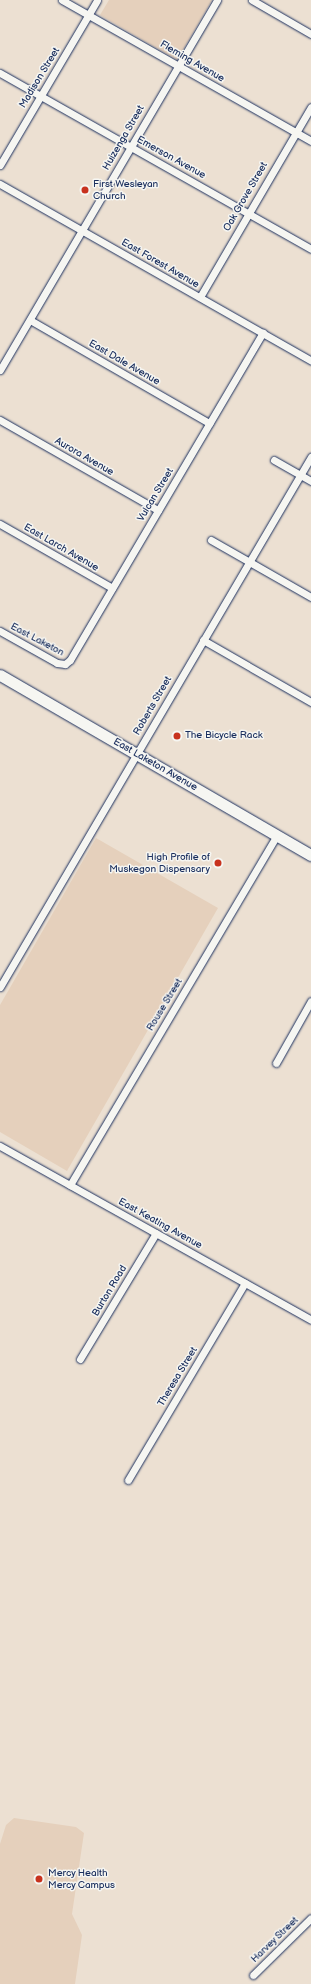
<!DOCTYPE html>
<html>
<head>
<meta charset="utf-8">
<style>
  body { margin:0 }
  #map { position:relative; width:311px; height:1984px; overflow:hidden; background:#ece0d2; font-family:"Balsamiq Sans",sans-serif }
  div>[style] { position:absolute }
  .built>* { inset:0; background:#e5d0bc }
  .roads { filter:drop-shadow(0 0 1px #1b2f5e) drop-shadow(0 0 1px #1b2f5e) }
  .minor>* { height:7px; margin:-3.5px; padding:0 3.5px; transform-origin:3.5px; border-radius:3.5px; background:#f6f6f2 }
  .secondary>* { height:11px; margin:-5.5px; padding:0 5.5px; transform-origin:5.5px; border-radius:5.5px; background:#f6f6f2 }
  .dots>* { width:11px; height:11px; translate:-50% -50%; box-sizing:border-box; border:2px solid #f6f6f2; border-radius:50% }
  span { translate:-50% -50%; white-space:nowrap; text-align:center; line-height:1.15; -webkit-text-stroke:3px #f6f6f2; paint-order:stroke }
  .street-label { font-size:10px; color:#1b2f5e }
  .poi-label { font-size:10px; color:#1b2f5e }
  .left { translate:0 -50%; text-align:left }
  .right { translate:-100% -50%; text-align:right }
</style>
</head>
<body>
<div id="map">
  <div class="built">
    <div style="clip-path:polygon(109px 0,212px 0,177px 60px,100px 15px)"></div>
    <div style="clip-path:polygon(96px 838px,218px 908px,67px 1171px,0 1132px,0 1005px)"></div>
    <div style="clip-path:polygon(14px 1818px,76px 1827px,84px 1833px,72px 1914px,82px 1935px,75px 1984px,0 1984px,0 1844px,6px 1825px)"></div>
  </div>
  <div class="roads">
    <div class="minor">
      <div style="left:62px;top:0;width:286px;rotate:29.5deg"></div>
      <div style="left:252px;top:0;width:68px;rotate:30deg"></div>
      <div style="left:0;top:73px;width:357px;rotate:29.5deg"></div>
      <div style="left:0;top:165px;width:191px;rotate:-59.5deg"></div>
      <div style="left:0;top:184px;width:358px;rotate:29.6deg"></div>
      <div style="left:200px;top:297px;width:220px;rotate:-59.7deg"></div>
      <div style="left:30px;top:320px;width:207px;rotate:29.9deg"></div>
      <div style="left:0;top:370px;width:429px;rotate:-59.6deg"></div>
      <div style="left:0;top:420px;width:182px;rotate:29.7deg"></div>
      <div style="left:274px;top:460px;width:43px;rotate:29.6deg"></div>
      <div style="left:0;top:524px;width:129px;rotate:29.7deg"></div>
      <div style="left:211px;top:540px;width:115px;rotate:29.7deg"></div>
      <div style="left:0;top:631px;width:65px;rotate:29.3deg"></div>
      <div style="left:57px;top:663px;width:8px;rotate:7deg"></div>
      <div style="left:65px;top:664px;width:6px;rotate:-39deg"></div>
      <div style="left:70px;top:660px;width:380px;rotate:-59.5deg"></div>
      <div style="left:203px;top:640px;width:125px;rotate:29.9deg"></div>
      <div style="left:0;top:987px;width:615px;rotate:-59.6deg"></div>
      <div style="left:276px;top:1063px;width:71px;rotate:-60.6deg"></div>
      <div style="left:0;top:1146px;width:356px;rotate:29.2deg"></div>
      <div style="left:70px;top:1185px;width:407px;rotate:-59.4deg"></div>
      <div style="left:80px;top:1359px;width:147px;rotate:-58.9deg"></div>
      <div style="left:128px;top:1480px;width:229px;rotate:-59.3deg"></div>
      <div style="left:253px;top:1975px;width:81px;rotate:-44.5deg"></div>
    </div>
    <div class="secondary">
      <div style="left:0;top:675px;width:359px;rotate:30.1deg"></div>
    </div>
  </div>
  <div class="dots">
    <div style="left:85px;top:190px;background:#c8321e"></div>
    <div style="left:177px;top:736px;background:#c8321e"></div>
    <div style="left:218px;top:863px;background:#c8321e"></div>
    <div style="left:39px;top:1879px;background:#c8321e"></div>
  </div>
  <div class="street-label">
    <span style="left:192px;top:62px;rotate:30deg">Fleming Avenue</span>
    <span style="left:40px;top:78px;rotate:-59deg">Madison Street</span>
    <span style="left:124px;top:138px;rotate:-60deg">Huizenga Street</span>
    <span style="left:171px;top:158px;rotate:29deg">Emerson Avenue</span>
    <span style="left:246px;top:197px;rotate:-60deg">Oak Grove Street</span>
    <span style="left:160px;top:264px;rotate:30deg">East Forest Avenue</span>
    <span style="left:124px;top:363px;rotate:30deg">East Dale Avenue</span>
    <span style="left:84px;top:457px;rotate:30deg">Aurora Avenue</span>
    <span style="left:156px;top:495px;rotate:-59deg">Vulcan Street</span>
    <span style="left:61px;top:548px;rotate:30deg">East Larch Avenue</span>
    <span style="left:37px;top:640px;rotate:28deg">East Laketon</span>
    <span style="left:153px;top:706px;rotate:-60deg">Roberts Street</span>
    <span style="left:155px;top:765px;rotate:30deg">East Laketon Avenue</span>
    <span style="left:165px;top:1005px;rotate:-59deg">Rouse Street</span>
    <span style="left:160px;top:1224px;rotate:29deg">East Keating Avenue</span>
    <span style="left:110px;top:1291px;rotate:-59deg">Burton Road</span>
    <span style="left:178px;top:1377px;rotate:-59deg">Theresa Street</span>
    <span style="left:275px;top:1940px;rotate:-44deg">Harvey Street</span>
  </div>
  <div class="poi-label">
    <span class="left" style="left:93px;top:190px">First Wesleyan<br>Church</span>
    <span class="left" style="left:185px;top:736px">The Bicycle Rack</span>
    <span class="right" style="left:210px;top:863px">High Profile of<br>Muskegon Dispensary</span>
    <span class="left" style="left:48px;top:1879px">Mercy Health<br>Mercy Campus</span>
  </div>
</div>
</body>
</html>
